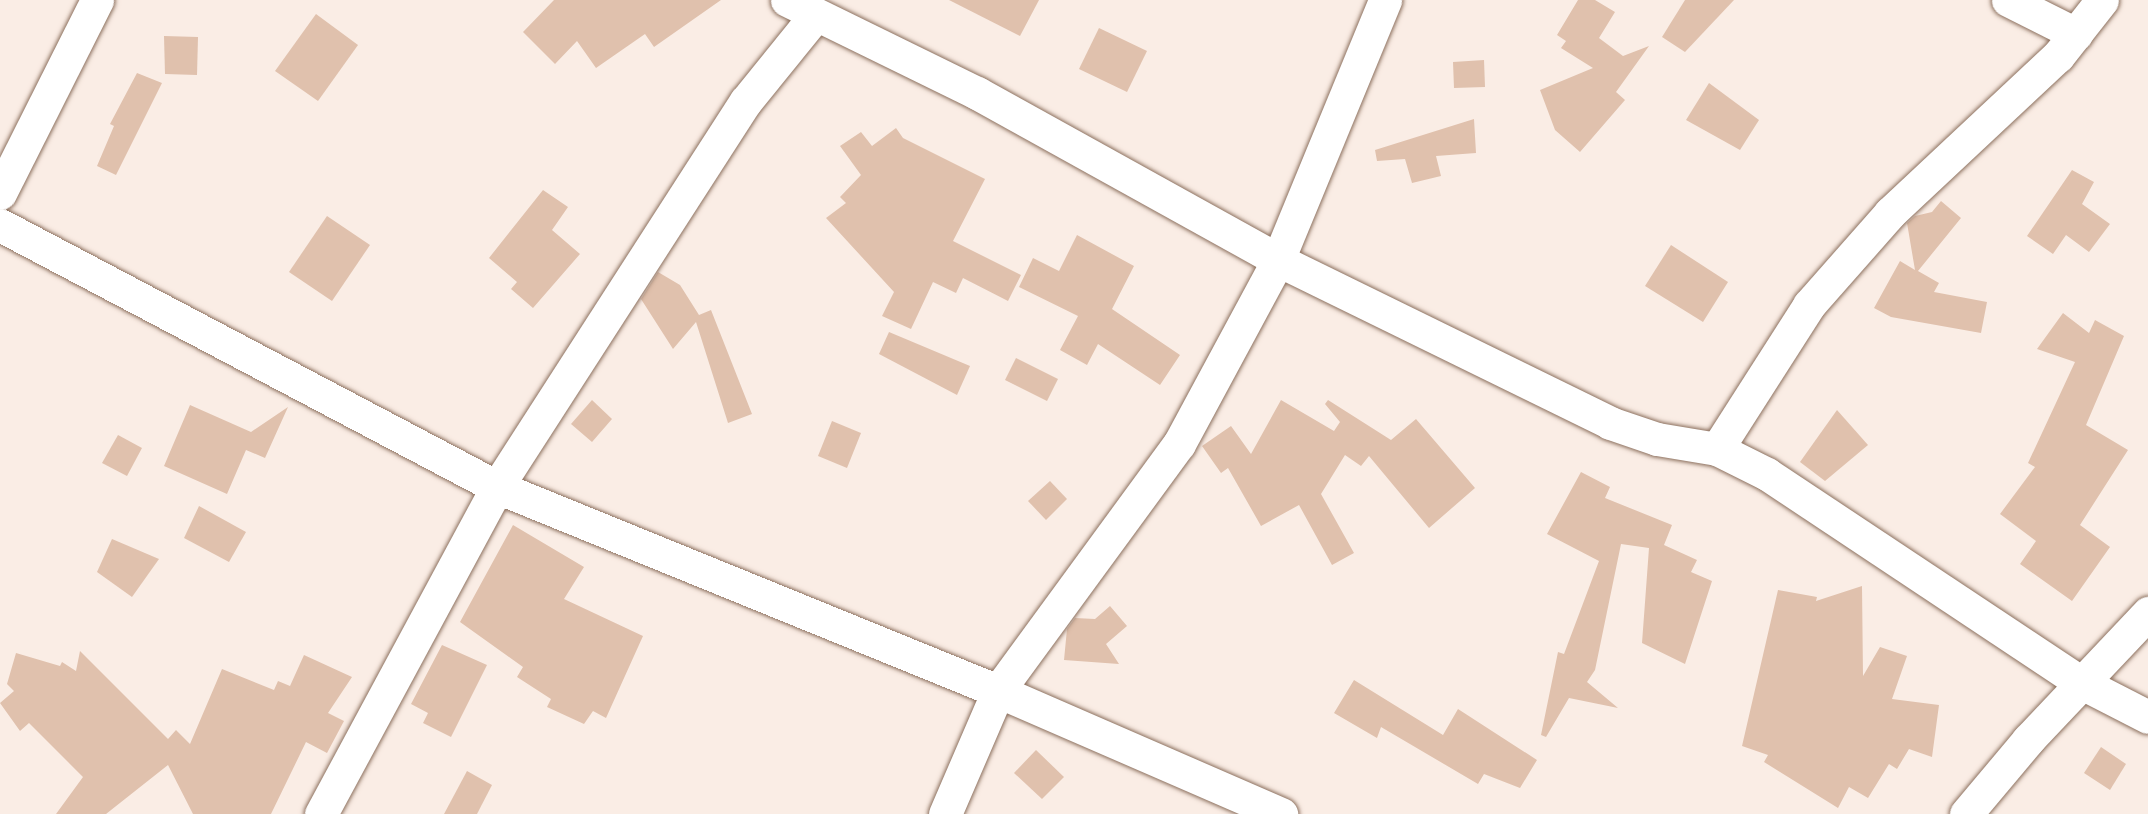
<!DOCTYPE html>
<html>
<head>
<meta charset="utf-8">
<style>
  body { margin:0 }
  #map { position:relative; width:2148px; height:814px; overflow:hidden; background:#faede5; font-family:"Titillium Web",sans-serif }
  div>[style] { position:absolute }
  .building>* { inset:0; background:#e0c1ad }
  .roads { filter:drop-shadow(0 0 2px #8c705e) drop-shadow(0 0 2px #8c705e) }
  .street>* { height:33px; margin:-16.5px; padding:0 16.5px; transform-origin:16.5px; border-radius:16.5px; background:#fff }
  span { translate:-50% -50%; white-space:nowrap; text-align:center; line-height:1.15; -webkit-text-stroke:6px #fff; paint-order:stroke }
</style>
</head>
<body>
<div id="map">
  <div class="building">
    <div style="clip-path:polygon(554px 0,721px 0,654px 47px,645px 34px,596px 68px,577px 41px,555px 64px,523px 32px)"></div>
    <div style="clip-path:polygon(949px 0,1039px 0,1020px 36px)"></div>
    <div style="clip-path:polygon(1578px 0,1595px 0,1615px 12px,1599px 38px,1623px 56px,1649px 46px,1616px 92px,1625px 100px,1580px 152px,1555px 130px,1540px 90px,1593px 68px,1561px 48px,1566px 41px,1557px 35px)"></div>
    <div style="clip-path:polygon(1685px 0,1734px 0,1685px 52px,1662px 37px)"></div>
    <div style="clip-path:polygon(316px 14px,358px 45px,318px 101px,275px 71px)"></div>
    <div style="clip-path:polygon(1099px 28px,1147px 51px,1127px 92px,1079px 69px)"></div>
    <div style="clip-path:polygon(164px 36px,198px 37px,197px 75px,165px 74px)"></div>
    <div style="clip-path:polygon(1484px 60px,1485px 87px,1454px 88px,1453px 62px)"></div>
    <div style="clip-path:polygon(137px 73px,162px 83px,116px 175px,97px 166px,114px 126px,110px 124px)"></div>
    <div style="clip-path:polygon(1709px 83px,1759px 120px,1740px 150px,1686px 120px)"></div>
    <div style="clip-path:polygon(1474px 119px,1476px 153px,1436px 156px,1441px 176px,1412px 183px,1405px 159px,1377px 161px,1375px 150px)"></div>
    <div style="clip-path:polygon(896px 128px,903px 138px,985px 179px,953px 241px,1021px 275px,1008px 301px,963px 278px,956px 293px,933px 282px,911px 329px,882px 316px,894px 292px,826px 218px,846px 203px,840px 197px,861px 175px,840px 146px,861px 132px,872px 146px)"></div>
    <div style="clip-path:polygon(2072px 170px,2094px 182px,2082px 204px,2110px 224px,2089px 252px,2066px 235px,2053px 254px,2027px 236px)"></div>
    <div style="clip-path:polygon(543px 190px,568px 207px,552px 230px,580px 254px,533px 308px,511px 289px,517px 282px,489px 258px)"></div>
    <div style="clip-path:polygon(1941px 201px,1961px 218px,1918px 271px,1939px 283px,1934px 292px,1987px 302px,1981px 333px,1891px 317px,1874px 308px,1900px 261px,1915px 270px,1907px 223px,1915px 216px,1932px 212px)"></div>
    <div style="clip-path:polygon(327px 216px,370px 245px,332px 301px,289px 272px)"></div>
    <div style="clip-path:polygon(1077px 235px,1134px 266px,1112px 309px,1180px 355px,1160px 385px,1098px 344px,1087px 365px,1060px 350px,1078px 316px,1019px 287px,1033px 258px,1059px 271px)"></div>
    <div style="clip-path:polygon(1671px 245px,1728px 282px,1703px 322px,1645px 286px)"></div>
    <div style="clip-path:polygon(658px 272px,680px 285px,699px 315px,711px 310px,752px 414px,728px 423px,696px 322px,673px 349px,641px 299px)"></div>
    <div style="clip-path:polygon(2063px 313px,2089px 333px,2095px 320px,2124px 336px,2086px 425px,2128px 450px,2080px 525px,2110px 547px,2072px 601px,2020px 564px,2036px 541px,2000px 514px,2035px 467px,2028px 463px,2075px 362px,2037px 349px)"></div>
    <div style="clip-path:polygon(889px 332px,970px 366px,957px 395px,879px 354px)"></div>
    <div style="clip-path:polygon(1016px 358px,1058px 379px,1047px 401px,1005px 380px)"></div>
    <div style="clip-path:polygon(592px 400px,612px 419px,592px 442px,571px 424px)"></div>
    <div style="clip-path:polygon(1281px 400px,1334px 431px,1340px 422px,1325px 404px,1328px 400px,1391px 440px,1416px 419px,1475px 488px,1429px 528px,1369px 456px,1361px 466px,1345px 455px,1321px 494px,1354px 553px,1332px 565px,1299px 505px,1261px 526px,1228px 468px,1221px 473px,1202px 446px,1231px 426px,1251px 454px)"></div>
    <div style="clip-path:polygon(190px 405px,251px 432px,288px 407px,265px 458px,246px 450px,227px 494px,164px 466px)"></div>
    <div style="clip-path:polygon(1837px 410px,1868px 445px,1825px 481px,1800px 462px)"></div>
    <div style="clip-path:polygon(832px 421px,861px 433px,847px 468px,818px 456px)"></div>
    <div style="clip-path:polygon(118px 435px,142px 448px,127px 476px,102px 463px)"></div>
    <div style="clip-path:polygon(1581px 472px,1610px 487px,1605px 498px,1672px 525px,1664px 545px,1697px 560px,1691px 572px,1712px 581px,1685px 664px,1642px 643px,1649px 548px,1621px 544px,1595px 670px,1587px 682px,1618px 708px,1569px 698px,1546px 737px,1541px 735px,1558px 652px,1564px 654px,1599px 561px,1547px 534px)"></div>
    <div style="clip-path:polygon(1050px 481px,1067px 499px,1046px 520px,1028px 501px)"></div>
    <div style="clip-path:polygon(199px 506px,246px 532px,229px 562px,184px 538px)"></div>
    <div style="clip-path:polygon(513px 525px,584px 567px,564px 599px,643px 636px,606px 718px,593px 711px,584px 724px,547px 707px,551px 699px,517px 677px,523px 667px,460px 622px)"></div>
    <div style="clip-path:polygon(112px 539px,159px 559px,132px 597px,97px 572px)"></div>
    <div style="clip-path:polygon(1862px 586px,1863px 676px,1880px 647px,1907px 656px,1892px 699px,1939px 705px,1932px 757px,1909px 749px,1897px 769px,1889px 764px,1868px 798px,1849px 787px,1838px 808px,1764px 762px,1768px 755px,1742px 746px,1778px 590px,1817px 597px,1816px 601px)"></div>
    <div style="clip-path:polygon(1110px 606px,1127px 626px,1106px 644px,1119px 664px,1064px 660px,1067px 629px,1075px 618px,1095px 619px)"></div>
    <div style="clip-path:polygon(442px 645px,487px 665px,451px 737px,423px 723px,428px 713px,411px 704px)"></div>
    <div style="clip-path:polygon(80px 651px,168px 739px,176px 730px,190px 744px,222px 669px,274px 690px,278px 681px,290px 686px,304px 655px,352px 677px,328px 713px,344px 721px,327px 753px,306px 742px,271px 814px,193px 814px,168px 765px,106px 814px,56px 814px,83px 777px,29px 723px,20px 731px,0 703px,14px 691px,7px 684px,16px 653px,60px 666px,62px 662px,76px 671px)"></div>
    <div style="clip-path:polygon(1354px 680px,1443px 735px,1458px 709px,1537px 760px,1520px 788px,1484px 774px,1478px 784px,1381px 727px,1377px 738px,1334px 713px)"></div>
    <div style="clip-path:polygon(2101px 747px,2126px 764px,2110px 790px,2084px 773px)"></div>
    <div style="clip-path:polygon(1036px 750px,1064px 777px,1042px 799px,1014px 773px)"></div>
    <div style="clip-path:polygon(467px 771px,492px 785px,477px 814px,444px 814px)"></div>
  </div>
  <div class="roads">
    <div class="street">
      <div style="left:787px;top:0;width:212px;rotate:26.1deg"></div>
      <div style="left:977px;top:93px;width:344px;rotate:29deg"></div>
      <div style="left:1278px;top:260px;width:370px;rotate:26.1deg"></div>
      <div style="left:1610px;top:423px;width:50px;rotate:18.8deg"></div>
      <div style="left:1657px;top:439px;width:61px;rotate:9.5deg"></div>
      <div style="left:1717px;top:449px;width:56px;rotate:26.6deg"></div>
      <div style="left:1767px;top:474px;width:376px;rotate:33.6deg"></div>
      <div style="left:2080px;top:682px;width:76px;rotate:27.2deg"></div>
      <div style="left:2008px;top:0;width:76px;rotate:26.6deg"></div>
      <div style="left:0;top:193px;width:216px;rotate:-63.3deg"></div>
      <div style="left:0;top:225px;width:562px;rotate:27.8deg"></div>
      <div style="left:497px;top:487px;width:541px;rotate:22.16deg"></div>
      <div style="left:998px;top:691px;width:309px;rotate:23.5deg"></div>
      <div style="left:1717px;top:449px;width:171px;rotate:-57.4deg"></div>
      <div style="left:1809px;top:305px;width:123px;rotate:-48.6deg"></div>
      <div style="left:1890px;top:213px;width:230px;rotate:-43.1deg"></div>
      <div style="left:2058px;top:56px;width:71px;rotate:-51.8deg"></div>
      <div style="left:321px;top:814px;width:371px;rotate:-61.7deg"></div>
      <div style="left:497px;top:487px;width:459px;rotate:-57.2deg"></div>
      <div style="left:746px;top:101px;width:108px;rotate:-51deg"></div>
      <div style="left:945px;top:814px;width:134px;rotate:-66.7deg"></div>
      <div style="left:998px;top:691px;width:306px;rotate:-53.8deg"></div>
      <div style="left:1179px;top:444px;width:209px;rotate:-61.7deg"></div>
      <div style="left:1278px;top:260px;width:281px;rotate:-67.6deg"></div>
      <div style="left:1966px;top:814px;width:97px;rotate:-50deg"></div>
      <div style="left:2028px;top:740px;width:175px;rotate:-46.6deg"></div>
    </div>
  </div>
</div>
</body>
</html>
